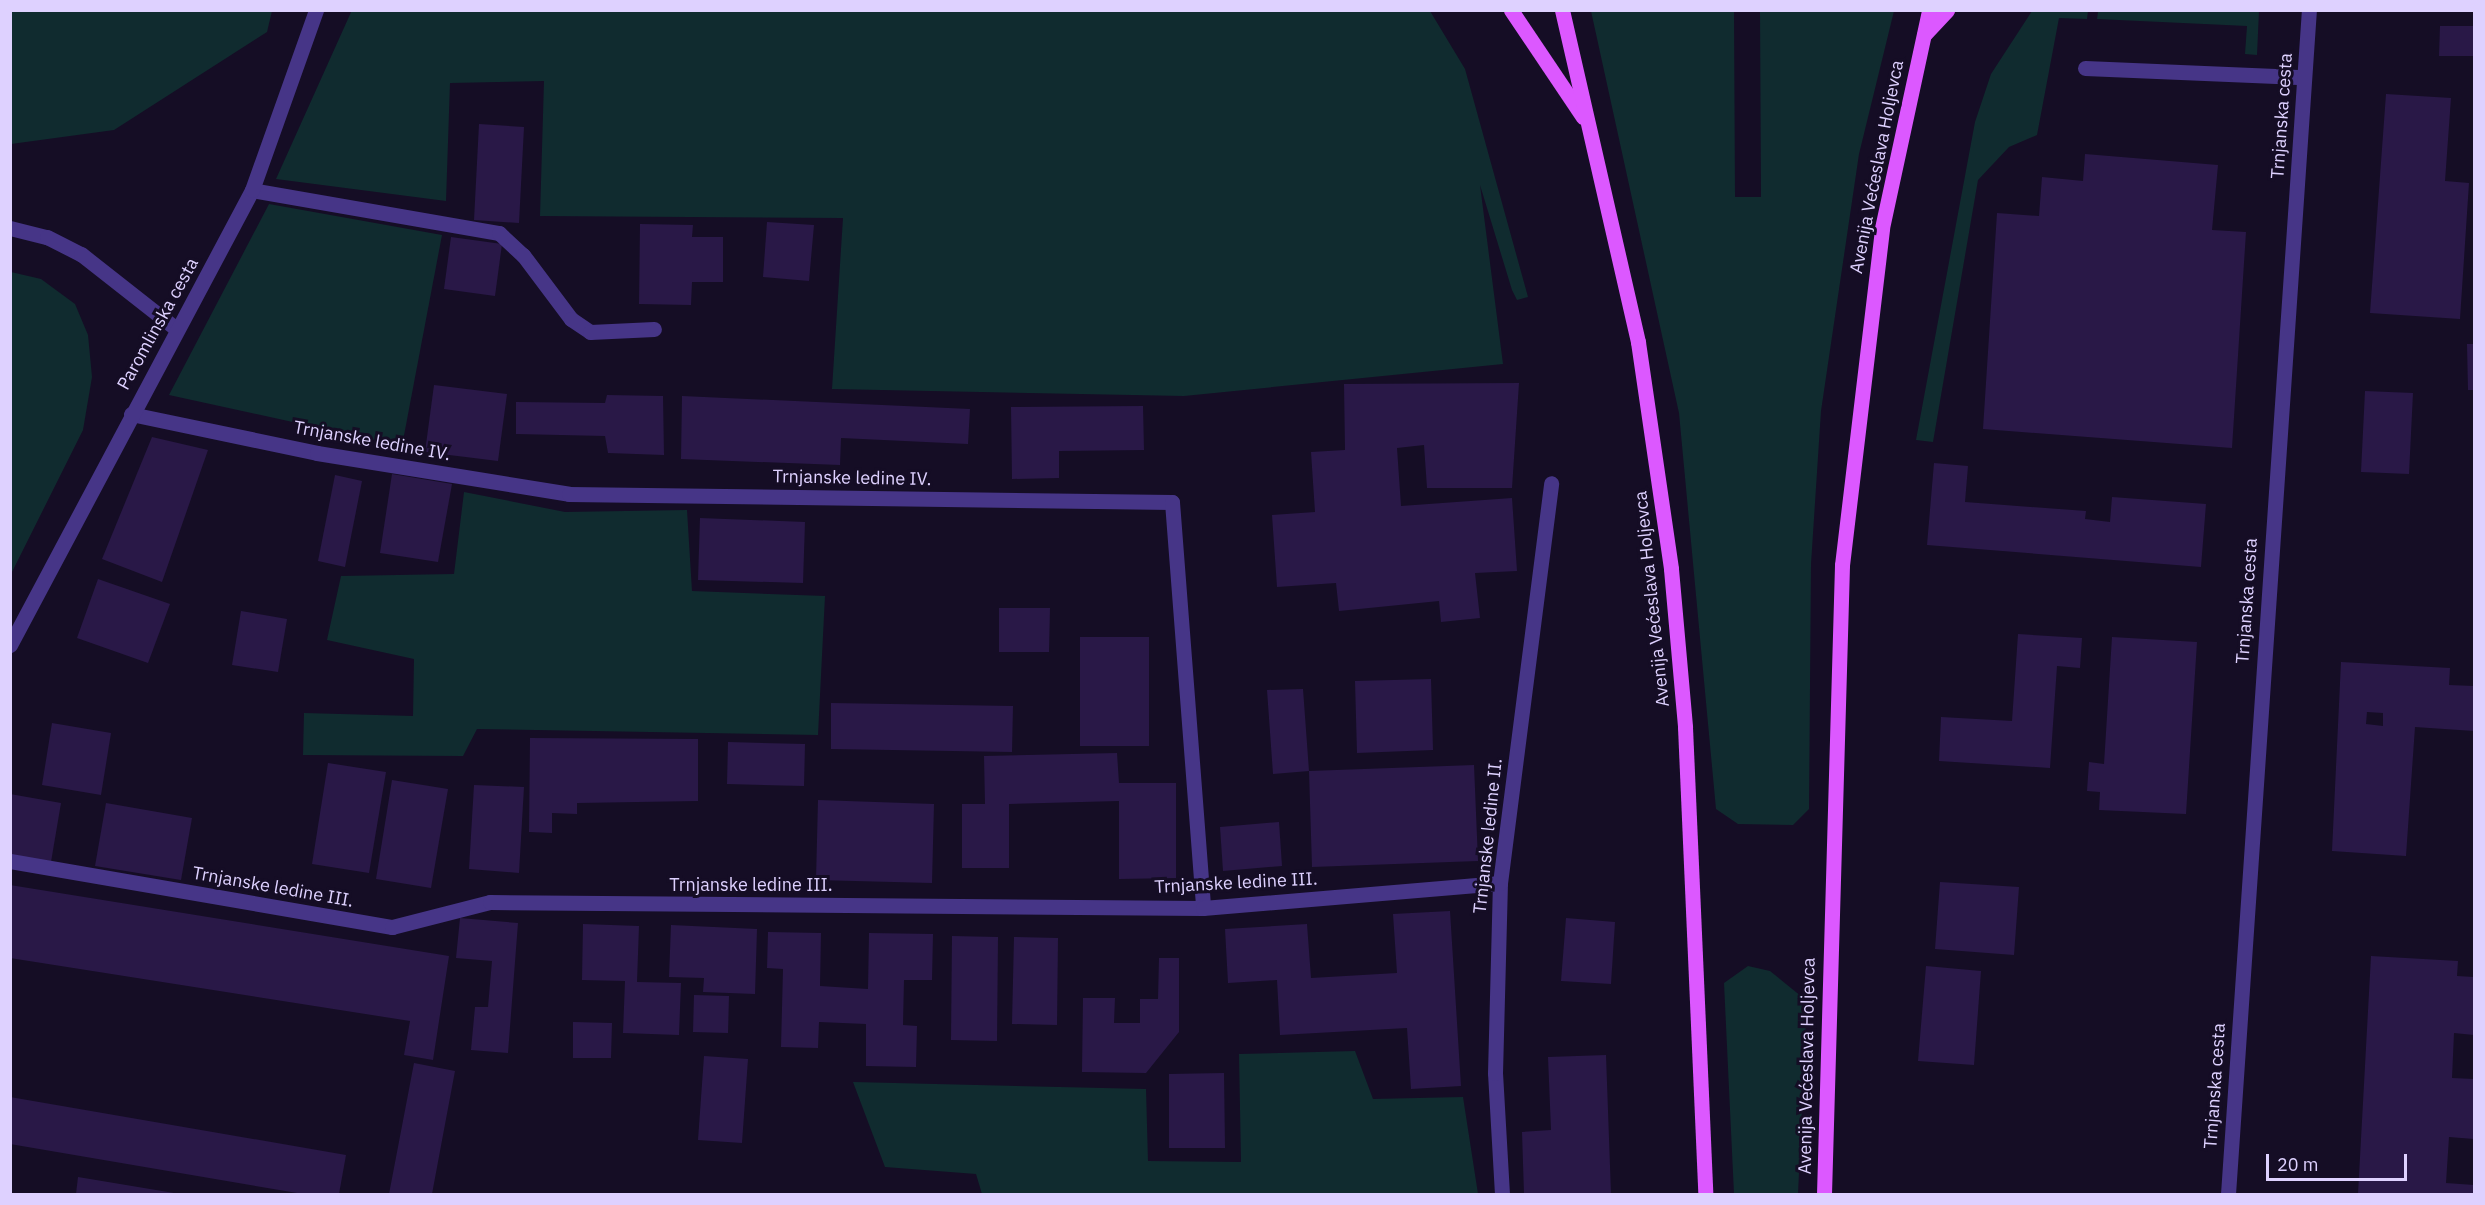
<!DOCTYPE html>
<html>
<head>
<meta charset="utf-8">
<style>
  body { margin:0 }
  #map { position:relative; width:2485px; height:1205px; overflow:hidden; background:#150d25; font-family:"IBM Plex Sans",sans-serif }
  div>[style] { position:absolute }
  .green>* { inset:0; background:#102b2f }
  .building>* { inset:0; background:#291847 }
  .minor>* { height:15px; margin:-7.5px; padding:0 7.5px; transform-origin:7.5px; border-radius:7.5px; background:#463587 }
  .major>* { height:15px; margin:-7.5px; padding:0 7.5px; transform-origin:7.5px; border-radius:7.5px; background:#dc58ff }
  span { translate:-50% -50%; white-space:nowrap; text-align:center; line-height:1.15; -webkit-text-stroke:6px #150d25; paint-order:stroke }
  .street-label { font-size:18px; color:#ded1ff }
  .frame { position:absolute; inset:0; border:12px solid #ded1ff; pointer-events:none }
  .scale { position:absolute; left:2266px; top:1154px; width:141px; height:27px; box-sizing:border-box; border:3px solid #ded1ff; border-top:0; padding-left:8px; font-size:18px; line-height:21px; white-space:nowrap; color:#ded1ff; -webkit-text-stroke:4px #150d25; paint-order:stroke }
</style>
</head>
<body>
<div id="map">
  <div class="green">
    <div style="clip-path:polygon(352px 10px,1430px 11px,1465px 69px,1528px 297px,1517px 300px,1512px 290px,1480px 185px,1503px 364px,1184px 396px,832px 389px,843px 218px,540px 216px,544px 81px,450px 83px,446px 201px,276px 179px)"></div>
    <div style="clip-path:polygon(10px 11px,11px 10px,272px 11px,267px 32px,114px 130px,11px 144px)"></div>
    <div style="clip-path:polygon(1591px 11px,1734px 11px,1735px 197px,1761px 197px,1760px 11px,1894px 11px,1859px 154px,1821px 411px,1811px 564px,1809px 809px,1793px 825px,1738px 824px,1716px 809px,1679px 413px)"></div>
    <div style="clip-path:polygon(2032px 11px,2259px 11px,2257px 55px,2245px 54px,2247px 26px,2097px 19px,2098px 12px,2088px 11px,2087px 19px,2059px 18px,2037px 135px,2009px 147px,1978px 180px,1933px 442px,1916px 440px,1975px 122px,1991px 74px)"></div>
    <div style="clip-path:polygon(269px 204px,442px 235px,402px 446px,169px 395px)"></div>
    <div style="clip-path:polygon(11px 272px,41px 279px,75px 304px,88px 335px,92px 377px,83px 430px,11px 574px)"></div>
    <div style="clip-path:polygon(464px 492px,565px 512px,687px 510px,692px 591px,825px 596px,818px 735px,477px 729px,463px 756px,303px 755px,304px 713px,413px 716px,414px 659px,327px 640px,341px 576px,454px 574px)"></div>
    <div style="clip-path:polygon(1748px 966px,1770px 971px,1807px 1001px,1798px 1194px,1734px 1194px,1724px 983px)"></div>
    <div style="clip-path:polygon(1355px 1051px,1373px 1099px,1463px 1097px,1478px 1194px,982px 1194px,976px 1174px,885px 1167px,853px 1082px,1146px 1089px,1148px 1161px,1241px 1162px,1239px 1054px)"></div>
  </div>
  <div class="building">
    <div style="clip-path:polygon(2440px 26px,2473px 26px,2473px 56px,2439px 56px)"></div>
    <div style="clip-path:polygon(2386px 94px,2451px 98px,2445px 181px,2469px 183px,2460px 319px,2370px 313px)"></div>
    <div style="clip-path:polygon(479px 124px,524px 127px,519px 223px,474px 220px)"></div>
    <div style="clip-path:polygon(2085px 154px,2218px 165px,2212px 230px,2246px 232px,2232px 448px,1983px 429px,1997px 213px,2039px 216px,2042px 177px,2083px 181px)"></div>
    <div style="clip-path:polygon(767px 222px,814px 225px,809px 281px,763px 277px)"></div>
    <div style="clip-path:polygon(640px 224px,693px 225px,692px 237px,723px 237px,723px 282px,692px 282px,691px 305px,639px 304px)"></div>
    <div style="clip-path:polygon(451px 237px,502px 244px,495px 296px,444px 289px)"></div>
    <div style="clip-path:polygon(2467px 344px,2474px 344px,2474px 390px,2468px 390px)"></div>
    <div style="clip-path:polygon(1519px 383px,1512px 488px,1427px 488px,1424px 445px,1397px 448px,1401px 506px,1512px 498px,1517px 571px,1475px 573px,1480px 618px,1441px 622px,1439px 601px,1339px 611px,1336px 583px,1277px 587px,1272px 515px,1315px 512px,1311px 452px,1345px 450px,1344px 384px)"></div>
    <div style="clip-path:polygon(434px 385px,507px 394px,498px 461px,425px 452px)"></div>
    <div style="clip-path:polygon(2365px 391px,2413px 393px,2409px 474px,2361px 472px)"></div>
    <div style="clip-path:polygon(607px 395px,663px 396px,664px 455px,608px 453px,605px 436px,516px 434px,516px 402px,605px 403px)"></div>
    <div style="clip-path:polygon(682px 396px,970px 409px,968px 444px,841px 438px,840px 465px,681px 459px)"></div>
    <div style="clip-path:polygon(1143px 406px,1144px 450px,1059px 451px,1059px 478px,1012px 479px,1011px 407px)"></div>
    <div style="clip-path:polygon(152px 437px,208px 450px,162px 582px,102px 559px)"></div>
    <div style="clip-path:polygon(1934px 463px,1968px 466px,1965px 502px,2086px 511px,2085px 519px,2110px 522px,2112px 497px,2206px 504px,2201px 567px,1927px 545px)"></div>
    <div style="clip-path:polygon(392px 474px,452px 484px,438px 562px,380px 553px)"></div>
    <div style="clip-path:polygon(335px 475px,362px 481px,345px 567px,318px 561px)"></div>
    <div style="clip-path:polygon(700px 518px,805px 522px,803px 583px,698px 580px)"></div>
    <div style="clip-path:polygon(98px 579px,170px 604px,148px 663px,77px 638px)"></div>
    <div style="clip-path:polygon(999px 608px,1050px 608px,1049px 652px,999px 652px)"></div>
    <div style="clip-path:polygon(241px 611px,287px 619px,278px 672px,232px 665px)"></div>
    <div style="clip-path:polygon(2018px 634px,2082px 638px,2080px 668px,2057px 666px,2050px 768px,1939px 761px,1941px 717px,2012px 721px)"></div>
    <div style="clip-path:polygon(1080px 637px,1149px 637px,1149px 746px,1080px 746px)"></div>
    <div style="clip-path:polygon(2112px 637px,2197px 642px,2186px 814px,2099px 810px,2100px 792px,2087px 791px,2089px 762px,2104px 764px)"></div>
    <div style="clip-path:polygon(evenodd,2341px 662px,2450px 668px,2449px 685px,2474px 686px,2474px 731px,2415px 727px,2406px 856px,2332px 851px,2341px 662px,2367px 712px,2383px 713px,2383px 726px,2366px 724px,2367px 712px)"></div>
    <div style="clip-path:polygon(1431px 679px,1433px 750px,1357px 753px,1355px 681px)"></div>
    <div style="clip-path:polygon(1303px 689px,1309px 771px,1474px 765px,1478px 861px,1312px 867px,1309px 771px,1273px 774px,1267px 690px)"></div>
    <div style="clip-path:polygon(831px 703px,1013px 706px,1012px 752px,831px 749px)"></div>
    <div style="clip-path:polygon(52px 723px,111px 733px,101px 795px,42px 785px)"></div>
    <div style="clip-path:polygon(530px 738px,698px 739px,698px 801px,577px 803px,577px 814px,552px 813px,552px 833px,529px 832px)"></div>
    <div style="clip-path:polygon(728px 742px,805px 744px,804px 786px,727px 784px)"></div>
    <div style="clip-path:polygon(1117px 753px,1119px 783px,1176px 783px,1176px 878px,1119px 879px,1119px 801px,1009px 804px,1009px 868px,962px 868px,962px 804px,985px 804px,984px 756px)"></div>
    <div style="clip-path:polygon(328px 763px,386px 772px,369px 873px,312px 864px)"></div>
    <div style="clip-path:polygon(392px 780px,448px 789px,431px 888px,376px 879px)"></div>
    <div style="clip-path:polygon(474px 785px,524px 787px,519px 873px,469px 869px)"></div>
    <div style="clip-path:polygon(10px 794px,61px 803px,51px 862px,10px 855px)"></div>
    <div style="clip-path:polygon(818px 800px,934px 804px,932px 883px,816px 880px)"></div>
    <div style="clip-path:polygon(106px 803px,192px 818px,181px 880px,95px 866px)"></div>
    <div style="clip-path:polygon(1279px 822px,1282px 866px,1223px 871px,1220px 827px)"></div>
    <div style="clip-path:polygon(1940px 882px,2019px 887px,2014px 955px,1935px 949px)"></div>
    <div style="clip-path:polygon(10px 885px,449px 956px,433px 1060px,404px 1055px,410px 1021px,10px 958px)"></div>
    <div style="clip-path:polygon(1450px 911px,1461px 1086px,1411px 1089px,1407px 1028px,1280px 1035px,1277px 980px,1228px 983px,1225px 929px,1307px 924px,1311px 978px,1397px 973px,1393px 914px)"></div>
    <div style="clip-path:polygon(460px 918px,518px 923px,508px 1053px,471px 1050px,475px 1007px,488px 1007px,492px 961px,456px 958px)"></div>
    <div style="clip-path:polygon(1566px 918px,1615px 922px,1611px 984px,1561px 981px)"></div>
    <div style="clip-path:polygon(583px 924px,639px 926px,637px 982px,681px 983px,679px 1035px,623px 1033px,625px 981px,582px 980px)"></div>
    <div style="clip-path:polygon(671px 925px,757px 929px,755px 994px,703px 992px,704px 978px,669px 977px)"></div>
    <div style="clip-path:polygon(768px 932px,821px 933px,820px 986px,868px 989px,869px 933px,933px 934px,932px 980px,904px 980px,903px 1025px,917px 1026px,916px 1067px,866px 1066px,866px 1024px,819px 1022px,818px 1048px,781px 1047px,783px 969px,767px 968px)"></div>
    <div style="clip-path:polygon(952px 936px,998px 937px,997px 1041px,951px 1040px)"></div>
    <div style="clip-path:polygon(1014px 937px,1058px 938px,1057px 1025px,1012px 1024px)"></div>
    <div style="clip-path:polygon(2371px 956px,2458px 961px,2457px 976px,2474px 977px,2474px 1035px,2454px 1033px,2452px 1078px,2474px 1079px,2474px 1139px,2449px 1137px,2446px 1183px,2474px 1185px,2474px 1194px,2358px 1194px)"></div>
    <div style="clip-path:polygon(1159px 958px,1179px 958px,1179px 1032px,1146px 1073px,1082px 1072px,1083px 998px,1115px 998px,1114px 1023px,1140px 1023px,1140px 999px,1158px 999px)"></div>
    <div style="clip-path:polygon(1926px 966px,1981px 971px,1974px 1065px,1918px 1061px)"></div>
    <div style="clip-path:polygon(694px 995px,729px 996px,728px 1033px,693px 1032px)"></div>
    <div style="clip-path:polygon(573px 1022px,612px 1023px,611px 1058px,573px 1058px)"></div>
    <div style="clip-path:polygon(1606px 1055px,1611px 1194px,1524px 1194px,1522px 1132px,1551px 1130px,1548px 1057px)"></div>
    <div style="clip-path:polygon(704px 1056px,748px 1059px,742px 1143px,698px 1140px)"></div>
    <div style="clip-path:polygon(414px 1063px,455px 1071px,443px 1135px,432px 1194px,389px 1194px)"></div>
    <div style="clip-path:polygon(1224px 1073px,1225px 1148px,1169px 1148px,1169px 1074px)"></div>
    <div style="clip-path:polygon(10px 1097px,346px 1155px,339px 1194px,303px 1194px,10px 1144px)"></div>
    <div style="clip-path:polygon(78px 1177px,174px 1193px,174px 1194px,76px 1194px)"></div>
  </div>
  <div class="minor">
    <div style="left:2085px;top:68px;width:219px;rotate:2.4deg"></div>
    <div style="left:252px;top:190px;width:251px;rotate:9.9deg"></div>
    <div style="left:499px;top:233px;width:33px;rotate:43deg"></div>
    <div style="left:523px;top:255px;width:80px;rotate:53.1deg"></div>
    <div style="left:571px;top:319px;width:23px;rotate:34deg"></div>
    <div style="left:590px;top:332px;width:64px;rotate:-2.7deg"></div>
    <div style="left:10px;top:228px;width:38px;rotate:14deg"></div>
    <div style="left:47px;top:237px;width:38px;rotate:27deg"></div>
    <div style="left:81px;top:254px;width:120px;rotate:38.2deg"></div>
    <div style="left:131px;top:414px;width:190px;rotate:11.8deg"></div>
    <div style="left:317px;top:453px;width:255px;rotate:9.2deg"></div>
    <div style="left:569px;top:494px;width:603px;rotate:0.76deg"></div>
    <div style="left:1172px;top:502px;width:407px;rotate:85.6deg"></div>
    <div style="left:10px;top:645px;width:515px;rotate:-61.99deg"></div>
    <div style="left:252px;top:190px;width:191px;rotate:-70.4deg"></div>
    <div style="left:10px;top:861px;width:388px;rotate:9.8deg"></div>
    <div style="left:392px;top:927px;width:101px;rotate:-14.3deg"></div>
    <div style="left:490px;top:902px;width:713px;rotate:0.48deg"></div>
    <div style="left:1203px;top:908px;width:298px;rotate:-4.8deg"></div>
    <div style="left:1502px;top:1194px;width:121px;rotate:-93.3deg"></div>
    <div style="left:1495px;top:1073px;width:190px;rotate:-88.5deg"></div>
    <div style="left:1500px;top:883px;width:403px;rotate:-82.7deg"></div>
    <div style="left:2228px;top:1194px;width:1187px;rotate:-86.09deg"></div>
  </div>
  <div class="major">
    <div style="left:1511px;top:10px;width:129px;rotate:56.1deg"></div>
    <div style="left:1562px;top:10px;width:341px;rotate:77.1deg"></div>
    <div style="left:1638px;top:342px;width:229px;rotate:81.7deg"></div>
    <div style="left:1671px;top:569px;width:159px;rotate:84.9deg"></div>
    <div style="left:1685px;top:727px;width:467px;rotate:87.5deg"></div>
    <div style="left:1924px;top:35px;width:34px;rotate:-47deg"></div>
    <div style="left:1824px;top:1194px;width:629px;rotate:-88.36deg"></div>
    <div style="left:1842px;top:565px;width:339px;rotate:-83.2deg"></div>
    <div style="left:1882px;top:228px;width:223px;rotate:-77.8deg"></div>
  </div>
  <div class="street-label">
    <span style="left:2282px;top:116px;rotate:-86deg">Trnjanska cesta</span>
    <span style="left:1877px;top:167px;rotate:-79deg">Avenija Većeslava Holjevca</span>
    <span style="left:158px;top:324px;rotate:-61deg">Paromlinska cesta</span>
    <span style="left:372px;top:441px;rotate:10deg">Trnjanske ledine IV.</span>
    <span style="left:852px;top:478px;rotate:1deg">Trnjanske ledine IV.</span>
    <span style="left:1652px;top:599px;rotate:-96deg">Avenija Većeslava Holjevca</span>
    <span style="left:2247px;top:601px;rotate:-86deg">Trnjanska cesta</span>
    <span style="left:1488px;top:836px;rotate:-84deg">Trnjanske ledine II.</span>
    <span style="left:1236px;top:883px;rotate:-3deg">Trnjanske ledine III.</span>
    <span style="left:751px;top:885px">Trnjanske ledine III.</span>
    <span style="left:273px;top:887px;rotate:10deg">Trnjanske ledine III.</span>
    <span style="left:1807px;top:1066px;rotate:-89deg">Avenija Većeslava Holjevca</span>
    <span style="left:2215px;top:1086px;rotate:-86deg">Trnjanska cesta</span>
  </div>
  <div class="frame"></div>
  <div class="scale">20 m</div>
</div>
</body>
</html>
